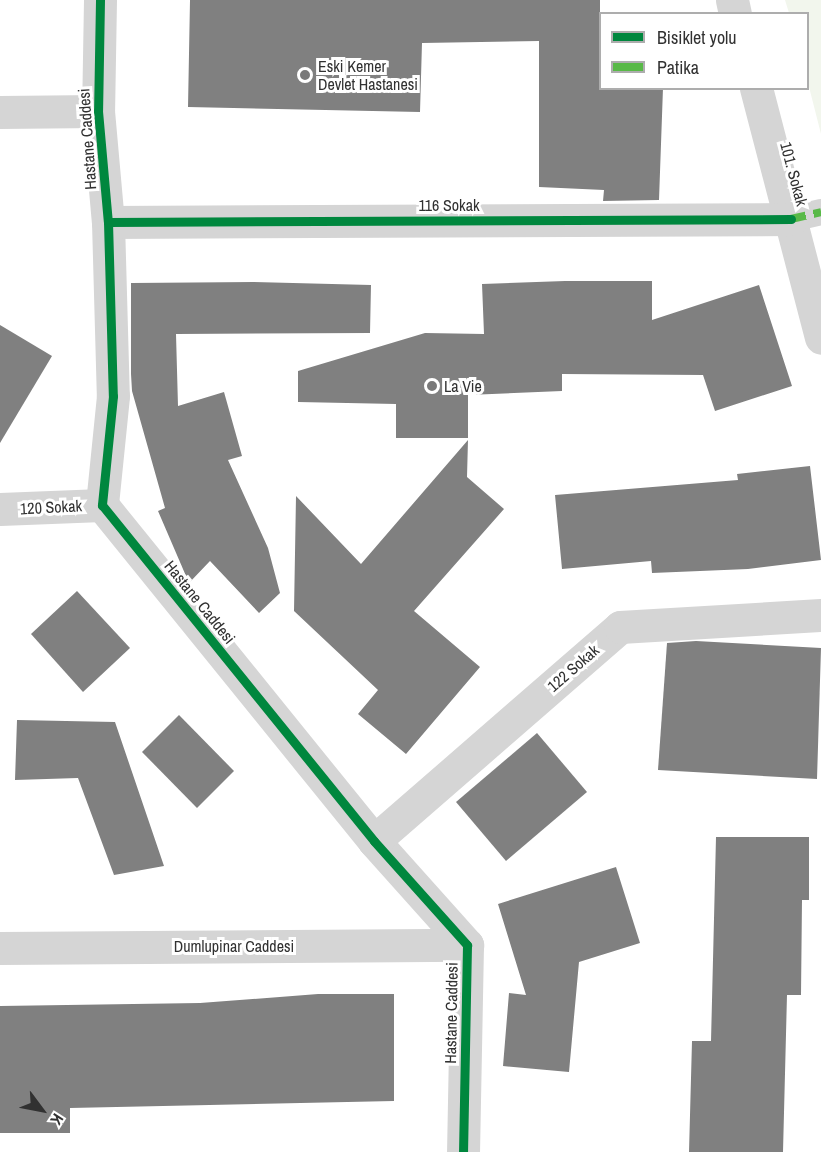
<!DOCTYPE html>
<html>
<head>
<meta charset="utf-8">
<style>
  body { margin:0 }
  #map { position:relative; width:821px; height:1152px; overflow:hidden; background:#fff; font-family:"Archivo Narrow",sans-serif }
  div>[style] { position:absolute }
  .green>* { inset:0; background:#f2f6ed }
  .building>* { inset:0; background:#808080 }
  .pedestrian>* { height:26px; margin:-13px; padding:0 13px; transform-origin:13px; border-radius:13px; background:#d5d5d5 }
  .minor>* { height:33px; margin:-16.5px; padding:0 16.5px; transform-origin:16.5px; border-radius:16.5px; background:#d5d5d5 }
  .quiet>* { height:8px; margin-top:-4px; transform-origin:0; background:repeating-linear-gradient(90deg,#58b947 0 15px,transparent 0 23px) }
  .cycleway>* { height:9px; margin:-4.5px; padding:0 4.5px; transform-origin:4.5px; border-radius:4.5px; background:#00873e }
  .dots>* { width:16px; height:16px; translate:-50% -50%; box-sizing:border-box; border:3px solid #fff; border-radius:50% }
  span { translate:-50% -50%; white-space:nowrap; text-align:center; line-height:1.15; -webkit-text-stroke:6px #fff; paint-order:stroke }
  .poi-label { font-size:16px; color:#313131 }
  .left { translate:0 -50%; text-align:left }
  .street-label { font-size:16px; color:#313131 }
  .legend { position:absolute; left:599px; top:12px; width:210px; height:78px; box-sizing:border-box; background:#fff; border:2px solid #adadad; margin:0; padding:8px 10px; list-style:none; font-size:18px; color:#313131 }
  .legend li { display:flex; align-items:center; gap:12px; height:30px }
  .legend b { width:30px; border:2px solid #adadad }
  .north { position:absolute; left:12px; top:1080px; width:60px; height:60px; -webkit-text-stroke:4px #fff; paint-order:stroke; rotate:122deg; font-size:16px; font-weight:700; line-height:24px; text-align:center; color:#313131 }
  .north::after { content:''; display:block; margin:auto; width:21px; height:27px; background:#313131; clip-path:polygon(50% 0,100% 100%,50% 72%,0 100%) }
</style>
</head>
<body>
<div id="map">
  <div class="green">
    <div style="clip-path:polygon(785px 0,821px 0,821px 134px,808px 83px,808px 14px,789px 13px)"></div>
  </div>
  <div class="building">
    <div style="clip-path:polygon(190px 0,600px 0,600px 88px,663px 88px,659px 200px,603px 201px,604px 190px,539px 187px,539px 41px,422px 43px,420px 112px,188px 107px)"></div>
    <div style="clip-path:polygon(565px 281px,652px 281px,652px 320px,759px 285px,792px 386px,715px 411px,703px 375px,562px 374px,562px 391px,468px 395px,468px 438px,396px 438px,396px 404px,298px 402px,298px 371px,425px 333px,484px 334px,482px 284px)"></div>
    <div style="clip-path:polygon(254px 282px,371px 285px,370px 333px,176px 334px,178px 406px,224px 392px,242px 456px,228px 460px,268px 548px,280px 593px,259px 613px,210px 561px,189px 583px,158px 511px,165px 508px,132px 391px,131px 374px,131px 283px)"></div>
    <div style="clip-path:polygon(0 325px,52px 356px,0 443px)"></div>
    <div style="clip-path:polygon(468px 440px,467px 477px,504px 509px,414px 611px,480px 667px,406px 754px,358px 714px,378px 690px,294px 611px,296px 496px,361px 564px)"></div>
    <div style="clip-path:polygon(810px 466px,821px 560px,748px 569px,652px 573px,651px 561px,562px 569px,555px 495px,738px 480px,737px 474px)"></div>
    <div style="clip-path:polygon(77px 591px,130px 648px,83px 692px,31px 634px)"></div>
    <div style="clip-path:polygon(696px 641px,821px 648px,817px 779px,658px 770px,667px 643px)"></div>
    <div style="clip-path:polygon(179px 715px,234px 771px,197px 808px,142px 752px)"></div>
    <div style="clip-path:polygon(17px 720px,115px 722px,164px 866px,114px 875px,78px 778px,15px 780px)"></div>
    <div style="clip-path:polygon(537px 733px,587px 792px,506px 861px,456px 802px)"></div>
    <div style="clip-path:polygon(716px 837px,809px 837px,809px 900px,802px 900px,801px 995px,787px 995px,783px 1152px,689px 1152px,692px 1041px,711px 1041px)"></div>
    <div style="clip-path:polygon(616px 867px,640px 943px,579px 962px,569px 1072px,503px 1066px,509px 993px,526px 995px,498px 904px)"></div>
    <div style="clip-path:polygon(318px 994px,394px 994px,394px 1101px,70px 1108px,70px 1133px,0 1133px,0 1006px,200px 1003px)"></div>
  </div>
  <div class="pedestrian">
    <div style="left:791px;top:219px;width:31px;rotate:-13deg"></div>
  </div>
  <div class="minor">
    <div style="left:100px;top:0;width:111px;rotate:91deg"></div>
    <div style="left:98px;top:111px;width:111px;rotate:84.9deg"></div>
    <div style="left:108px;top:222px;width:174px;rotate:88.4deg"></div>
    <div style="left:113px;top:396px;width:110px;rotate:95.8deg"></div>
    <div style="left:102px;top:505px;width:432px;rotate:51deg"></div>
    <div style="left:374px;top:841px;width:140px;rotate:48.2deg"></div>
    <div style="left:467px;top:945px;width:207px;rotate:91.1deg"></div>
    <div style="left:732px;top:0;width:14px;rotate:78deg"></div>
    <div style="left:756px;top:88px;width:258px;rotate:75.4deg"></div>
    <div style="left:0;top:112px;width:98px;rotate:-0.6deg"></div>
    <div style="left:108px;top:222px;width:683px;rotate:-0.25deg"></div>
    <div style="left:0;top:509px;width:102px;rotate:-2.2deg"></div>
    <div style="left:374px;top:841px;width:326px;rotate:-41deg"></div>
    <div style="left:620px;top:627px;width:201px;rotate:-3.4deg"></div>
    <div style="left:0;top:948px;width:467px;rotate:-0.4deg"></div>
  </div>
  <div class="quiet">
    <div style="left:791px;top:219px;width:31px;rotate:-13deg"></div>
  </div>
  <div class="cycleway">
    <div style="left:100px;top:0;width:111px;rotate:91deg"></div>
    <div style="left:98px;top:111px;width:111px;rotate:84.9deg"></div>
    <div style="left:108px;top:222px;width:174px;rotate:88.4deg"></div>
    <div style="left:113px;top:396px;width:110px;rotate:95.8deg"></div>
    <div style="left:102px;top:505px;width:432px;rotate:51deg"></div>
    <div style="left:374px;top:841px;width:140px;rotate:48.2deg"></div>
    <div style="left:467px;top:945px;width:207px;rotate:91.1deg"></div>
    <div style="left:108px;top:222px;width:683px;rotate:-0.25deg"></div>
  </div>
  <div class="dots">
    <div style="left:305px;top:75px;background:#797979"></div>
    <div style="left:432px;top:386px;background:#797979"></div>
  </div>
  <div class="poi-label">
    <span class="left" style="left:318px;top:75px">Eski Kemer<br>Devlet Hastanesi</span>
    <span class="left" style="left:444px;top:386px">La Vie</span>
  </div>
  <div class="street-label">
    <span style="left:87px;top:139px;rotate:-94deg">Hastane Caddesi</span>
    <span style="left:794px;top:174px;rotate:75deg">101. Sokak</span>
    <span style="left:449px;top:205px">116 Sokak</span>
    <span style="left:51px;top:507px;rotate:-3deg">120 Sokak</span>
    <span style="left:200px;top:602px;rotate:51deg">Hastane Caddesi</span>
    <span style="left:573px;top:668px;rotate:-41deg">122 Sokak</span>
    <span style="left:234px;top:946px">Dumlupinar Caddesi</span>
    <span style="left:451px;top:1013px;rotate:-89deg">Hastane Caddesi</span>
  </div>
  <ul class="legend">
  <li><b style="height:8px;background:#00873e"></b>Bisiklet yolu</li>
  <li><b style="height:8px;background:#58b947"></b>Patika</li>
  </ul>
  <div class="north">K</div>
</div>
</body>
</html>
